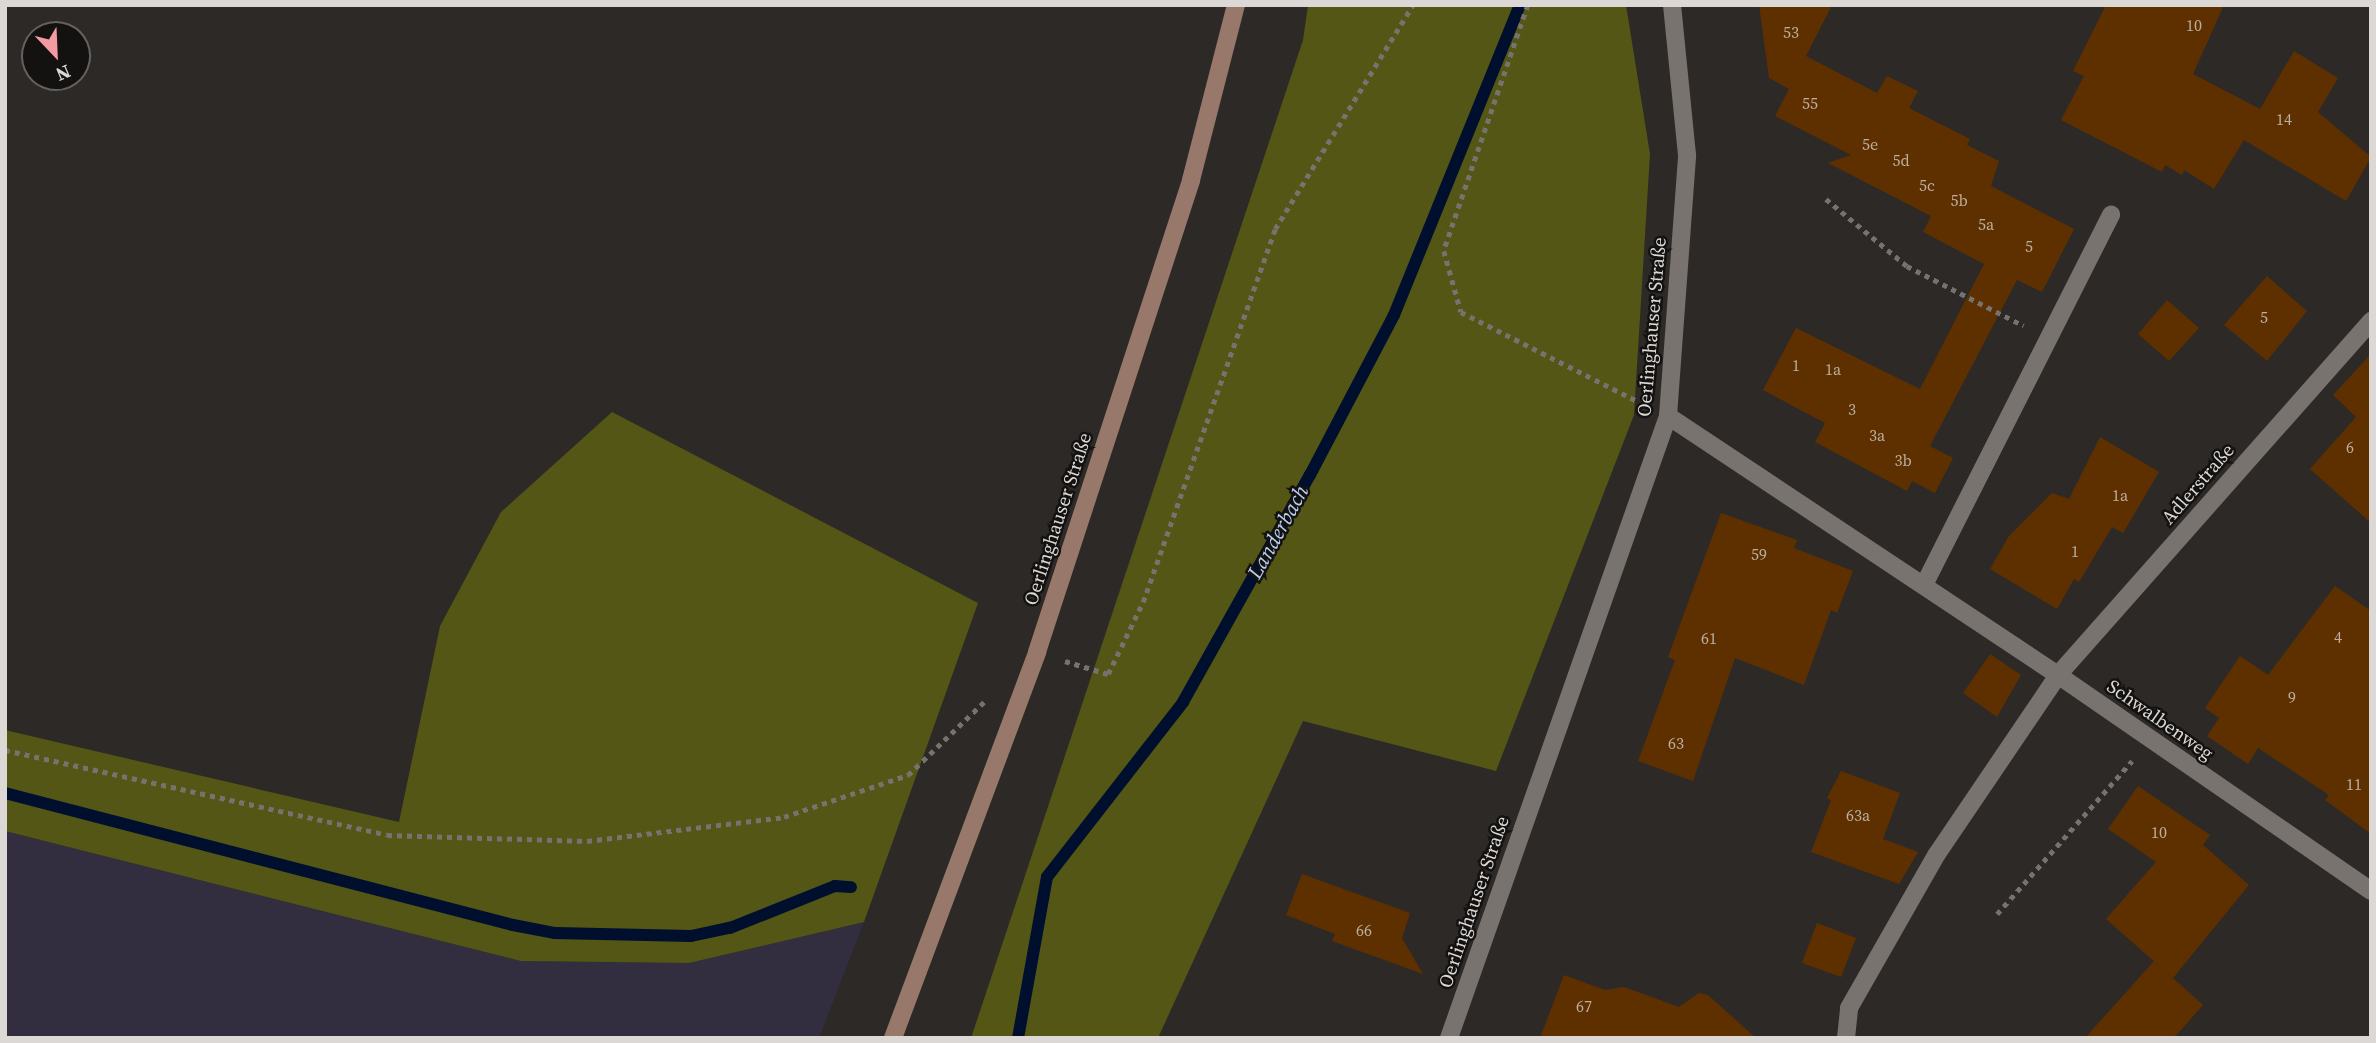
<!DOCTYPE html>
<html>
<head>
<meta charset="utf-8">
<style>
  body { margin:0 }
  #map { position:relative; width:2376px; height:1043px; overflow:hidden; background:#2d2926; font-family:"Source Serif 4",serif }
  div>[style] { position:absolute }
  .industrial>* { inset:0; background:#322e3f }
  .green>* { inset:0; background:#535614 }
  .stream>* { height:12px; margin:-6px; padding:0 6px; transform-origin:6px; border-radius:6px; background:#000f2d }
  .building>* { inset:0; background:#5e3000 }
  .path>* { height:4.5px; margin-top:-2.25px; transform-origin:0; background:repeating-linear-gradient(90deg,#75726f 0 5px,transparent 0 10px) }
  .service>* { height:18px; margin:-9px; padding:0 9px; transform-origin:9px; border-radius:9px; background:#78736f }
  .minor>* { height:18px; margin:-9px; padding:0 9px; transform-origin:9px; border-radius:9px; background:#78736f }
  .secondary>* { height:18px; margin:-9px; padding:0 9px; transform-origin:9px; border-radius:9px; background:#97786b }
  span { translate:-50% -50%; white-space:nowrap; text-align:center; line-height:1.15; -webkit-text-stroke:5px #141210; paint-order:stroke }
  .number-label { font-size:16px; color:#bcaea0 }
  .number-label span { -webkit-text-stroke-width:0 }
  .street-label { font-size:19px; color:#dbd8d6 }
  .water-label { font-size:21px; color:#b8d1f4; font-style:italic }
  .frame { position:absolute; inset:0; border:7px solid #dbd8d6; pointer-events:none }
  .north { position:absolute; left:21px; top:21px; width:70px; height:70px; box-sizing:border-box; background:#141210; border:2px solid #64615f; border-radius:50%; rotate:157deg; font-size:19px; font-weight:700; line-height:28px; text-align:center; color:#dbd8d6 }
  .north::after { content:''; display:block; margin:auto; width:24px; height:32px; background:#f49aa2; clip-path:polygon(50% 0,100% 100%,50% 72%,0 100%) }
</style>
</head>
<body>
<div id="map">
  <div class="industrial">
    <div style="clip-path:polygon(5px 831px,521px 961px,689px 963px,864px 922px,819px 1038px,5px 1038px)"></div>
  </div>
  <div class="green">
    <div style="clip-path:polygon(1308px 5px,1626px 5px,1650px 154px,1634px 415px,1496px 771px,1303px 721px,1158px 1038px,971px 1038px,1303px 40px)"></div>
    <div style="clip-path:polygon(612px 412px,978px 603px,864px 922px,689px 963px,521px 961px,5px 831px,5px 730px,399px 822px,440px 626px,501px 512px)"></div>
  </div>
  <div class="stream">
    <div style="left:5px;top:793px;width:525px;rotate:14.57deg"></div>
    <div style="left:513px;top:925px;width:43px;rotate:10.8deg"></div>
    <div style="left:555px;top:933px;width:136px;rotate:1.3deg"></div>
    <div style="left:691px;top:936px;width:40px;rotate:-12deg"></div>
    <div style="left:730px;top:928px;width:113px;rotate:-21.8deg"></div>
    <div style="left:835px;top:886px;width:16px;rotate:4deg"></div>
    <div style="left:1018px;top:1038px;width:164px;rotate:-79.8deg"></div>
    <div style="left:1047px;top:877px;width:222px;rotate:-52.1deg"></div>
    <div style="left:1183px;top:702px;width:260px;rotate:-60.8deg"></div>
    <div style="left:1310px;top:475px;width:181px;rotate:-62.3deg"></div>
    <div style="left:1394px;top:315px;width:335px;rotate:-67.9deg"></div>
  </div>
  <div class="building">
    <div style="clip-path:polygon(1759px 5px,1832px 5px,1806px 56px,1877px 93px,1887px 76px,1918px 91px,1909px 108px,1970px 139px,1967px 145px,1999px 161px,1991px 186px,2074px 229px,2042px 292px,2017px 280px,1930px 446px,1953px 458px,1935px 493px,1912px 481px,1907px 491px,1815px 442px,1825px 423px,1763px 390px,1796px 328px,1920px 389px,1984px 264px,1923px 232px,1931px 216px,1828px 163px,1851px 155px,1775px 116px,1789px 89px,1769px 78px)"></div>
    <div style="clip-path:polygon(2106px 5px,2224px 5px,2193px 74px,2260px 109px,2294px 51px,2338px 78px,2318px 112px,2371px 157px,2346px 201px,2244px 140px,2214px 189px,2184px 170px,2182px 175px,2165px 165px,2162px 172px,2061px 120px,2084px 76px,2073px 71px)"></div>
    <div style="clip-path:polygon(2267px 276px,2307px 311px,2267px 361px,2224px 325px)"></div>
    <div style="clip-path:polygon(2167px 300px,2199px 328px,2169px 361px,2138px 334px)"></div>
    <div style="clip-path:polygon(2371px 354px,2371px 523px,2310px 469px,2356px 417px,2333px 395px)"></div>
    <div style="clip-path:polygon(2100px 437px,2159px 472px,2123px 533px,2112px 527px,2079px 582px,2074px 579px,2057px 609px,1990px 569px,2009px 536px,2052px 493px,2069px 499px)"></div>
    <div style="clip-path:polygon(1721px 513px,1797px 540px,1794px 548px,1853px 571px,1837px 613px,1831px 610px,1804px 685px,1735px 658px,1693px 781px,1638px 761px,1675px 660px,1668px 657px)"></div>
    <div style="clip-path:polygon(2335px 586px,2371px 611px,2371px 834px,2325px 800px,2329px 795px,2258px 748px,2248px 764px,2207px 736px,2219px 718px,2205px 708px,2240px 656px,2268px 675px)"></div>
    <div style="clip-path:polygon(1990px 654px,2021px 675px,1997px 717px,1963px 693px)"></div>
    <div style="clip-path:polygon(1841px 771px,1900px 793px,1883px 839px,1918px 852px,1899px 884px,1811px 852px,1831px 800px,1827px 798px)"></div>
    <div style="clip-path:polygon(2138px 786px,2210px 835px,2203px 845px,2249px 885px,2173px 978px,2106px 919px,2156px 862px,2108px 829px)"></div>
    <div style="clip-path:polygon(1302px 874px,1410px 913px,1402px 938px,1423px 974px,1332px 941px,1335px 934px,1286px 915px)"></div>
    <div style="clip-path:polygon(1817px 923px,1856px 938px,1841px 977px,1802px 963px)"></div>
    <div style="clip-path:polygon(2154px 961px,2203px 1005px,2174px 1038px,2085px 1038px)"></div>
    <div style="clip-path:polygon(1564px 975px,1605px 990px,1624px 987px,1679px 1007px,1699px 993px,1708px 995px,1756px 1038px,1540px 1038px)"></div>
  </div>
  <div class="path">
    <div style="left:1528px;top:5px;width:260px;rotate:108.9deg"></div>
    <div style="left:1444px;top:251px;width:63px;rotate:74.4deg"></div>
    <div style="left:1461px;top:312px;width:199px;rotate:26.8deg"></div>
    <div style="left:1826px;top:199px;width:105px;rotate:39.6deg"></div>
    <div style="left:1907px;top:266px;width:131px;rotate:27.1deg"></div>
    <div style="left:1065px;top:661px;width:45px;rotate:16.8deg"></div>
    <div style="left:1108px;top:674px;width:80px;rotate:-64.1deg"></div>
    <div style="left:1143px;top:602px;width:396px;rotate:-70.5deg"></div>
    <div style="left:1275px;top:229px;width:263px;rotate:-58.4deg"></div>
    <div style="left:5px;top:750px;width:391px;rotate:12.5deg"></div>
    <div style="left:387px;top:835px;width:200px;rotate:1.7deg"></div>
    <div style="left:587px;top:841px;width:198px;rotate:-6.9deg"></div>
    <div style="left:784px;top:817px;width:131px;rotate:-18.7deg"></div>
    <div style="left:908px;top:775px;width:107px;rotate:-43.9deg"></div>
    <div style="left:1997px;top:914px;width:204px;rotate:-48.6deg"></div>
  </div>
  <div class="service">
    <div style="left:1846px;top:1038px;width:30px;rotate:-84deg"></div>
    <div style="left:1849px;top:1008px;width:177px;rotate:-60.3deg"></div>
    <div style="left:1937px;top:854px;width:216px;rotate:-55.9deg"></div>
  </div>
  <div class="minor">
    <div style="left:1668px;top:416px;width:468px;rotate:33.6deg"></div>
    <div style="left:2058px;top:675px;width:380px;rotate:34.6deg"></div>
    <div style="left:1924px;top:585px;width:415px;rotate:-63.2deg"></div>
    <div style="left:2058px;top:675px;width:473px;rotate:-48.5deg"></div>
    <div style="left:1449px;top:1038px;width:659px;rotate:-70.6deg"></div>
    <div style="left:1668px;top:416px;width:262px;rotate:-85.8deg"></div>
    <div style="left:1687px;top:155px;width:151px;rotate:-95.7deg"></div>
  </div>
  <div class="secondary">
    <div style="left:893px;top:1038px;width:412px;rotate:-69.5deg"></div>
    <div style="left:1037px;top:652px;width:496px;rotate:-71.9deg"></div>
    <div style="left:1191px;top:180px;width:181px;rotate:-75.6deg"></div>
  </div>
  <div class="number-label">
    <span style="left:2194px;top:25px">10</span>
    <span style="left:1791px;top:32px">53</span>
    <span style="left:1810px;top:103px">55</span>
    <span style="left:2284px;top:119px">14</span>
    <span style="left:1870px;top:144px">5e</span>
    <span style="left:1901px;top:160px">5d</span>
    <span style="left:1927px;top:185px">5c</span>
    <span style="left:1959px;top:200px">5b</span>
    <span style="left:1986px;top:224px">5a</span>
    <span style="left:2029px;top:246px">5</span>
    <span style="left:2264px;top:317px">5</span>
    <span style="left:1796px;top:365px">1</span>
    <span style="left:1833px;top:369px">1a</span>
    <span style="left:1852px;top:409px">3</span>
    <span style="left:1877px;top:435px">3a</span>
    <span style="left:2350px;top:447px">6</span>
    <span style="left:1903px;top:460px">3b</span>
    <span style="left:2120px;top:495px">1a</span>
    <span style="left:2075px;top:551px">1</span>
    <span style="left:1759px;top:554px">59</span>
    <span style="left:2338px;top:637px">4</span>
    <span style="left:1709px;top:638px">61</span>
    <span style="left:2292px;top:697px">9</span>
    <span style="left:1676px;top:743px">63</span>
    <span style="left:2354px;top:784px">11</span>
    <span style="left:1858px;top:815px">63a</span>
    <span style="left:2159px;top:832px">10</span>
    <span style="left:1364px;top:930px">66</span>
    <span style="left:1584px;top:1006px">67</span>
  </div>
  <div class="street-label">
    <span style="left:1652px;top:327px;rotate:-85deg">Oerlinghauser Straße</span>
    <span style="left:2198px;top:484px;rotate:-49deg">Adlerstraße</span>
    <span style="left:1058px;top:519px;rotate:-72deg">Oerlinghauser Straße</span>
    <span style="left:2160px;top:720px;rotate:35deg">Schwalbenweg</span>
    <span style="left:1474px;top:902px;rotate:-71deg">Oerlinghauser Straße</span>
  </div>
  <div class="water-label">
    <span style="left:1278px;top:532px;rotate:-61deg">Landerbach</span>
  </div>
  <div class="frame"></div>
  <div class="north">N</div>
</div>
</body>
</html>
